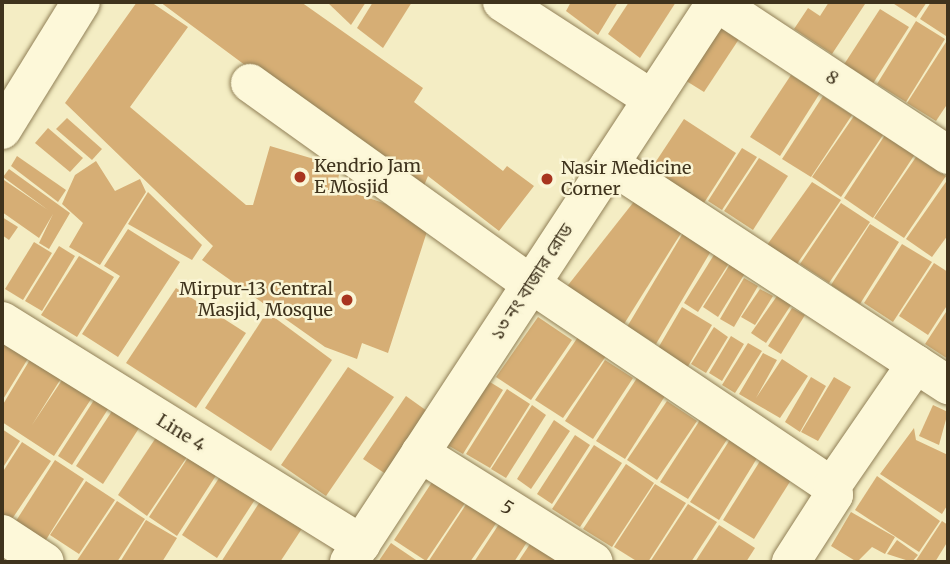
<!DOCTYPE html>
<html>
<head>
<meta charset="utf-8">
<style>
  body { margin:0 }
  #map { position:relative; width:950px; height:564px; overflow:hidden; background:#f4edc4; font-family:Merriweather,"Noto Sans Bengali",serif }
  div>[style] { position:absolute }
  .building>* { inset:0; background:#d6ae75 }
  .roads { filter:drop-shadow(0 0 2px #918057) drop-shadow(0 0 2px #918057) }
  .minor>* { height:38px; margin:-19px; padding:0 19px; transform-origin:19px; border-radius:19px; background:#fdf8d9 }
  .dots>* { width:19px; height:19px; translate:-50% -50%; box-sizing:border-box; border:4px solid #faf5d5; border-radius:50% }
  span { translate:-50% -50%; white-space:nowrap; text-align:center; line-height:1.15; -webkit-text-stroke:5px #faf5d5; paint-order:stroke }
  .street-label { font-size:18px; color:#3f331d }
  .poi-label { font-size:18px; color:#3f331d }
  .left { translate:0 -50%; text-align:left }
  .right { translate:-100% -50%; text-align:right }
  .frame { position:absolute; inset:0; border:4px solid #3f331d; pointer-events:none }
</style>
</head>
<body>
<div id="map">
  <div class="building">
    <div style="clip-path:polygon(137px 2px,151px 2px,188px 27px,130px 107px,246px 205px,253px 205px,270px 146px,341px 167px,336px 187px,431px 219px,388px 353px,362px 343px,357px 359px,325px 347px,202px 260px,213px 246px,65px 103px)"></div>
    <div style="clip-path:polygon(160px 2px,301px 2px,423px 88px,414px 102px,503px 171px,507px 166px,534px 186px,499px 231px,428px 176px,420px 195px)"></div>
    <div style="clip-path:polygon(327px 2px,366px 2px,351px 25px)"></div>
    <div style="clip-path:polygon(373px 2px,412px 2px,383px 48px,357px 28px)"></div>
    <div style="clip-path:polygon(571px 2px,618px 2px,598px 35px,566px 11px)"></div>
    <div style="clip-path:polygon(629px 2px,676px 2px,640px 58px,608px 34px)"></div>
    <div style="clip-path:polygon(829px 2px,865px 4px,832px 54px,794px 29px,808px 8px,820px 16px)"></div>
    <div style="clip-path:polygon(891px 2px,927px 2px,916px 18px)"></div>
    <div style="clip-path:polygon(931px 2px,948px 2px,946px 36px,920px 19px)"></div>
    <div style="clip-path:polygon(880px 9px,909px 27px,872px 85px,843px 66px)"></div>
    <div style="clip-path:polygon(716px 12px,745px 30px,704px 92px,675px 74px)"></div>
    <div style="clip-path:polygon(916px 21px,945px 39px,906px 102px,877px 84px)"></div>
    <div style="clip-path:polygon(948px 39px,948px 103px,936px 121px,907px 103px)"></div>
    <div style="clip-path:polygon(791px 75px,820px 93px,780px 156px,750px 137px)"></div>
    <div style="clip-path:polygon(823px 96px,852px 115px,811px 177px,782px 159px)"></div>
    <div style="clip-path:polygon(854px 116px,883px 135px,841px 197px,812px 177px)"></div>
    <div style="clip-path:polygon(67px 118px,102px 149px,92px 160px,56px 129px)"></div>
    <div style="clip-path:polygon(684px 119px,736px 153px,702px 206px,649px 172px)"></div>
    <div style="clip-path:polygon(48px 128px,83px 158px,70px 172px,35px 143px)"></div>
    <div style="clip-path:polygon(885px 135px,915px 154px,873px 218px,844px 198px)"></div>
    <div style="clip-path:polygon(742px 148px,757px 157px,722px 210px,708px 201px)"></div>
    <div style="clip-path:polygon(17px 156px,66px 190px,58px 202px,11px 166px)"></div>
    <div style="clip-path:polygon(916px 157px,946px 176px,904px 238px,874px 218px)"></div>
    <div style="clip-path:polygon(759px 158px,788px 176px,753px 230px,724px 211px)"></div>
    <div style="clip-path:polygon(96px 161px,115px 191px,140px 179px,146px 192px,100px 265px,69px 247px,83px 223px,62px 204px,75px 175px)"></div>
    <div style="clip-path:polygon(9px 169px,70px 213px,49px 249px,39px 243px,53px 214px,39px 238px,2px 212px,4px 180px,48px 210px,3px 177px)"></div>
    <div style="clip-path:polygon(948px 179px,948px 235px,932px 257px,906px 239px)"></div>
    <div style="clip-path:polygon(812px 182px,841px 200px,797px 264px,767px 245px)"></div>
    <div style="clip-path:polygon(148px 192px,202px 245px,192px 260px,128px 224px)"></div>
    <div style="clip-path:polygon(636px 199px,683px 230px,624px 324px,565px 289px)"></div>
    <div style="clip-path:polygon(841px 203px,870px 222px,829px 283px,800px 264px)"></div>
    <div style="clip-path:polygon(2px 217px,18px 227px,9px 240px,2px 235px)"></div>
    <div style="clip-path:polygon(870px 224px,899px 242px,860px 304px,831px 285px)"></div>
    <div style="clip-path:polygon(128px 229px,180px 262px,118px 357px,82px 334px,120px 276px,104px 266px)"></div>
    <div style="clip-path:polygon(683px 233px,711px 251px,656px 344px,627px 327px)"></div>
    <div style="clip-path:polygon(34px 242px,52px 253px,23px 300px,5px 289px)"></div>
    <div style="clip-path:polygon(902px 244px,932px 262px,893px 322px,864px 303px)"></div>
    <div style="clip-path:polygon(59px 246px,75px 256px,42px 311px,25px 301px)"></div>
    <div style="clip-path:polygon(717px 250px,731px 260px,698px 312px,684px 303px)"></div>
    <div style="clip-path:polygon(79px 256px,114px 277px,77px 337px,41px 315px)"></div>
    <div style="clip-path:polygon(732px 261px,747px 270px,718px 317px,703px 307px)"></div>
    <div style="clip-path:polygon(934px 263px,948px 272px,948px 304px,928px 335px,899px 316px)"></div>
    <div style="clip-path:polygon(744px 278px,758px 286px,734px 327px,720px 319px)"></div>
    <div style="clip-path:polygon(176px 288px,246px 333px,196px 408px,126px 363px)"></div>
    <div style="clip-path:polygon(760px 289px,773px 296px,755px 325px,741px 317px)"></div>
    <div style="clip-path:polygon(777px 296px,791px 305px,766px 343px,751px 333px)"></div>
    <div style="clip-path:polygon(682px 307px,712px 325px,687px 368px,657px 350px)"></div>
    <div style="clip-path:polygon(792px 308px,805px 315px,781px 354px,768px 346px)"></div>
    <div style="clip-path:polygon(948px 309px,948px 359px,925px 344px)"></div>
    <div style="clip-path:polygon(267px 312px,332px 360px,271px 451px,205px 408px)"></div>
    <div style="clip-path:polygon(538px 317px,572px 340px,531px 400px,496px 377px)"></div>
    <div style="clip-path:polygon(714px 327px,728px 337px,706px 373px,691px 364px)"></div>
    <div style="clip-path:polygon(2px 335px,32px 352px,2px 401px)"></div>
    <div style="clip-path:polygon(731px 336px,744px 344px,722px 381px,709px 373px)"></div>
    <div style="clip-path:polygon(578px 337px,606px 356px,563px 418px,535px 400px)"></div>
    <div style="clip-path:polygon(748px 343px,762px 351px,735px 393px,722px 385px)"></div>
    <div style="clip-path:polygon(34px 353px,65px 372px,32px 425px,64px 377px,93px 396px,54px 456px,2px 422px,2px 406px)"></div>
    <div style="clip-path:polygon(763px 353px,777px 360px,756px 398px,782px 359px,808px 376px,780px 418px,739px 394px)"></div>
    <div style="clip-path:polygon(605px 360px,633px 378px,593px 439px,565px 421px)"></div>
    <div style="clip-path:polygon(348px 367px,394px 397px,326px 496px,281px 465px)"></div>
    <div style="clip-path:polygon(480px 376px,503px 390px,463px 454px,439px 440px)"></div>
    <div style="clip-path:polygon(811px 377px,826px 386px,800px 432px,785px 422px)"></div>
    <div style="clip-path:polygon(834px 377px,851px 387px,818px 441px,801px 432px)"></div>
    <div style="clip-path:polygon(637px 378px,665px 396px,625px 459px,596px 441px)"></div>
    <div style="clip-path:polygon(507px 389px,530px 404px,490px 468px,466px 454px)"></div>
    <div style="clip-path:polygon(406px 396px,434px 416px,392px 478px,363px 459px)"></div>
    <div style="clip-path:polygon(96px 397px,110px 406px,72px 465px,58px 456px)"></div>
    <div style="clip-path:polygon(667px 401px,697px 421px,657px 480px,627px 460px)"></div>
    <div style="clip-path:polygon(532px 405px,546px 415px,506px 478px,491px 469px)"></div>
    <div style="clip-path:polygon(933px 405px,948px 412px,939px 445px,919px 436px)"></div>
    <div style="clip-path:polygon(114px 408px,141px 425px,103px 484px,76px 466px)"></div>
    <div style="clip-path:polygon(554px 420px,570px 431px,531px 489px,517px 479px)"></div>
    <div style="clip-path:polygon(700px 420px,728px 438px,688px 499px,660px 482px)"></div>
    <div style="clip-path:polygon(914px 428px,916px 440px,948px 455px,948px 504px,942px 514px,880px 474px)"></div>
    <div style="clip-path:polygon(2px 429px,20px 441px,2px 469px)"></div>
    <div style="clip-path:polygon(575px 435px,590px 445px,552px 504px,537px 494px)"></div>
    <div style="clip-path:polygon(157px 436px,187px 457px,147px 516px,118px 495px)"></div>
    <div style="clip-path:polygon(731px 438px,759px 455px,719px 520px,690px 502px)"></div>
    <div style="clip-path:polygon(22px 442px,51px 461px,10px 522px,2px 517px,2px 473px)"></div>
    <div style="clip-path:polygon(594px 445px,622px 463px,580px 527px,552px 509px)"></div>
    <div style="clip-path:polygon(189px 456px,217px 474px,177px 536px,149px 517px)"></div>
    <div style="clip-path:polygon(55px 460px,84px 479px,44px 543px,14px 524px)"></div>
    <div style="clip-path:polygon(760px 461px,791px 480px,754px 539px,723px 520px)"></div>
    <div style="clip-path:polygon(626px 464px,654px 483px,612px 547px,583px 529px)"></div>
    <div style="clip-path:polygon(221px 475px,256px 498px,217px 558px,182px 535px)"></div>
    <div style="clip-path:polygon(436px 476px,469px 497px,426px 561px,394px 540px)"></div>
    <div style="clip-path:polygon(877px 476px,940px 521px,919px 552px,855px 510px)"></div>
    <div style="clip-path:polygon(86px 481px,115px 500px,79px 554px,50px 535px)"></div>
    <div style="clip-path:polygon(655px 484px,686px 503px,648px 562px,638px 562px,614px 547px)"></div>
    <div style="clip-path:polygon(261px 500px,303px 527px,280px 562px,221px 562px)"></div>
    <div style="clip-path:polygon(469px 500px,499px 519px,470px 562px,428px 562px)"></div>
    <div style="clip-path:polygon(117px 501px,145px 519px,117px 562px,76px 562px)"></div>
    <div style="clip-path:polygon(688px 504px,717px 522px,691px 562px,650px 562px)"></div>
    <div style="clip-path:polygon(851px 512px,895px 537px,885px 554px,872px 547px,857px 562px,831px 546px)"></div>
    <div style="clip-path:polygon(146px 520px,177px 538px,162px 562px,120px 562px)"></div>
    <div style="clip-path:polygon(501px 521px,529px 539px,514px 562px,474px 562px)"></div>
    <div style="clip-path:polygon(942px 521px,948px 525px,948px 541px,935px 562px,915px 562px)"></div>
    <div style="clip-path:polygon(719px 525px,755px 548px,746px 562px,695px 562px)"></div>
    <div style="clip-path:polygon(897px 540px,918px 555px,912px 562px,887px 554px)"></div>
    <div style="clip-path:polygon(532px 541px,559px 562px,518px 562px)"></div>
    <div style="clip-path:polygon(391px 543px,419px 562px,378px 562px)"></div>
  </div>
  <div class="roads">
    <div class="minor">
      <div style="left:502px;top:2px;width:179px;rotate:32.9deg"></div>
      <div style="left:716px;top:2px;width:278px;rotate:33.4deg"></div>
      <div style="left:250px;top:83px;width:345px;rotate:35.6deg"></div>
      <div style="left:531px;top:284px;width:362px;rotate:33.9deg"></div>
      <div style="left:832px;top:486px;width:9px;rotate:77deg"></div>
      <div style="left:834px;top:495px;width:80px;rotate:122.7deg"></div>
      <div style="left:2px;top:130px;width:150px;rotate:-58.3deg"></div>
      <div style="left:610px;top:164px;width:404px;rotate:33.2deg"></div>
      <div style="left:2px;top:321px;width:423px;rotate:31.8deg"></div>
      <div style="left:420px;top:453px;width:205px;rotate:32.1deg"></div>
      <div style="left:832px;top:486px;width:148px;rotate:-55.5deg"></div>
      <div style="left:2px;top:534px;width:51px;rotate:33.1deg"></div>
      <div style="left:349px;top:562px;width:670px;rotate:-56.76deg"></div>
    </div>
  </div>
  <div class="dots">
    <div style="left:300px;top:177px;background:#a8351f"></div>
    <div style="left:547px;top:179px;background:#a8351f"></div>
    <div style="left:347px;top:300px;background:#a8351f"></div>
  </div>
  <div class="street-label">
    <span style="left:832px;top:78px;rotate:33deg">8</span>
    <span style="left:532px;top:282px;rotate:-57deg">১৩ নং বাজার রোড</span>
    <span style="left:181px;top:433px;rotate:32deg">Line 4</span>
    <span style="left:507px;top:508px;rotate:32deg">5</span>
  </div>
  <div class="poi-label">
    <span class="left" style="left:314px;top:177px">Kendrio Jam<br>E Mosjid</span>
    <span class="left" style="left:561px;top:179px">Nasir Medicine<br>Corner</span>
    <span class="right" style="left:333px;top:300px">Mirpur-13 Central<br>Masjid, Mosque</span>
  </div>
  <div class="frame"></div>
</div>
</body>
</html>
